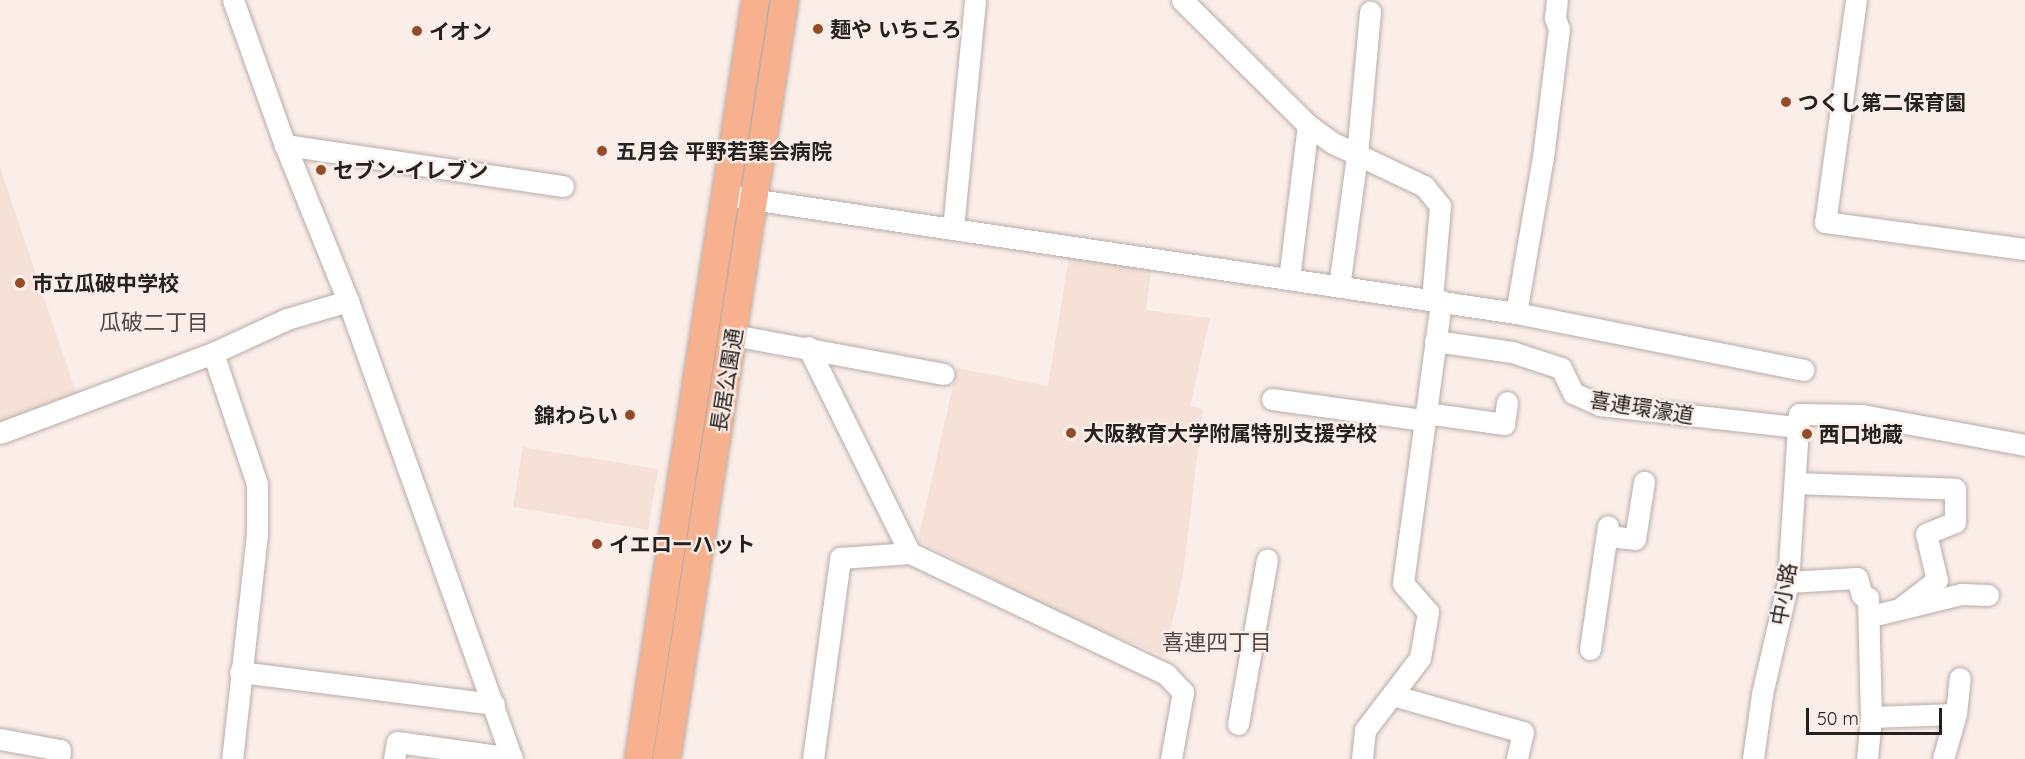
<!DOCTYPE html>
<html>
<head>
<meta charset="utf-8">
<style>
  body { margin:0 }
  #map { position:relative; width:2025px; height:759px; overflow:hidden; background:#fbeee9; font-family:Quicksand,"Noto Sans JP",sans-serif }
  div>[style] { position:absolute }
  .built>* { inset:0; background:#f5e1d8 }
  .roads { filter:drop-shadow(0 0 2px #b7aca7) drop-shadow(0 0 2px #b7aca7) }
  .minor>* { height:21px; margin:-10.5px; padding:0 10.5px; transform-origin:10.5px; border-radius:10.5px; background:#fff }
  .major>* { height:27px; margin:-13.5px; padding:0 13.5px; transform-origin:13.5px; border-radius:13.5px; background:#f7b18e }
  .dots>* { width:16px; height:16px; translate:-50% -50%; box-sizing:border-box; border:3px solid #fbeee9; border-radius:50% }
  span { translate:-50% -50%; white-space:nowrap; text-align:center; line-height:1.15; -webkit-text-stroke:4.5px #fbeee9; paint-order:stroke }
  .poi-label { font-size:21px; color:#25211f; font-weight:700 }
  .left { translate:0 -50%; text-align:left }
  .right { translate:-100% -50%; text-align:right }
  .street-label { font-size:21px; color:#25211f }
  .neighbourhood-label { font-size:22px; color:#504742 }
  .scale { position:absolute; left:1806px; top:708px; width:136px; height:27px; box-sizing:border-box; border:3px solid #25211f; border-top:0; padding-left:8px; font-size:18px; line-height:21px; white-space:nowrap; color:#25211f; -webkit-text-stroke:4px #fbeee9; paint-order:stroke }
</style>
</head>
<body>
<div id="map">
  <div class="built">
    <div style="clip-path:polygon(0 167px,78px 398px,0 427px)"></div>
    <div style="clip-path:polygon(1069px 256px,1151px 271px,1146px 310px,1210px 318px,1190px 406px,1203px 409px,1183px 574px,1165px 656px,1055px 612px,918px 540px,957px 368px,1048px 386px)"></div>
    <div style="clip-path:polygon(523px 447px,658px 469px,648px 530px,513px 507px)"></div>
  </div>
  <div class="roads">
    <div class="minor">
      <div style="left:233px;top:0;width:154px;rotate:70.3deg"></div>
      <div style="left:285px;top:145px;width:168px;rotate:68deg"></div>
      <div style="left:348px;top:301px;width:486px;rotate:70.3deg"></div>
      <div style="left:1182px;top:0;width:177px;rotate:44.8deg"></div>
      <div style="left:1308px;top:125px;width:31px;rotate:36deg"></div>
      <div style="left:1333px;top:143px;width:101px;rotate:25.3deg"></div>
      <div style="left:1424px;top:186px;width:26px;rotate:51deg"></div>
      <div style="left:1440px;top:206px;width:93px;rotate:94.9deg"></div>
      <div style="left:1856px;top:0;width:224px;rotate:97.9deg"></div>
      <div style="left:1825px;top:222px;width:202px;rotate:7.7deg"></div>
      <div style="left:285px;top:145px;width:281px;rotate:8.4deg"></div>
      <div style="left:738px;top:197px;width:787px;rotate:8.48deg"></div>
      <div style="left:1516px;top:313px;width:293px;rotate:11.2deg"></div>
      <div style="left:953px;top:229px;width:230px;rotate:-84.5deg"></div>
      <div style="left:1289px;top:279px;width:155px;rotate:-83deg"></div>
      <div style="left:1339px;top:287px;width:133px;rotate:-82.2deg"></div>
      <div style="left:1357px;top:155px;width:144px;rotate:-84.8deg"></div>
      <div style="left:1516px;top:313px;width:158px;rotate:-80.2deg"></div>
      <div style="left:1543px;top:157px;width:129px;rotate:-82.9deg"></div>
      <div style="left:1559px;top:29px;width:12px;rotate:-110deg"></div>
      <div style="left:1555px;top:18px;width:18px;rotate:-84deg"></div>
      <div style="left:733px;top:335px;width:214px;rotate:10.5deg"></div>
      <div style="left:1435px;top:341px;width:78px;rotate:8.1deg"></div>
      <div style="left:1512px;top:352px;width:52px;rotate:18.1deg"></div>
      <div style="left:1561px;top:368px;width:28px;rotate:64deg"></div>
      <div style="left:1573px;top:393px;width:30px;rotate:24deg"></div>
      <div style="left:1600px;top:405px;width:198px;rotate:6.4deg"></div>
      <div style="left:808px;top:347px;width:230px;rotate:63.7deg"></div>
      <div style="left:213px;top:353px;width:138px;rotate:71.4deg"></div>
      <div style="left:257px;top:484px;width:50px;rotate:90deg"></div>
      <div style="left:257px;top:534px;width:226px;rotate:96.3deg"></div>
      <div style="left:1272px;top:399px;width:153px;rotate:7.9deg"></div>
      <div style="left:1426px;top:413px;width:79px;rotate:8deg"></div>
      <div style="left:1504px;top:424px;width:22px;rotate:-82deg"></div>
      <div style="left:0;top:433px;width:228px;rotate:-20.6deg"></div>
      <div style="left:213px;top:353px;width:81px;rotate:-24.7deg"></div>
      <div style="left:287px;top:319px;width:64px;rotate:-16.4deg"></div>
      <div style="left:1795px;top:483px;width:160px;rotate:2.1deg"></div>
      <div style="left:1955px;top:489px;width:33px;rotate:90deg"></div>
      <div style="left:1955px;top:522px;width:31px;rotate:158deg"></div>
      <div style="left:1926px;top:534px;width:47px;rotate:76.6deg"></div>
      <div style="left:1937px;top:580px;width:44px;rotate:142.4deg"></div>
      <div style="left:1607px;top:536px;width:28px;rotate:6deg"></div>
      <div style="left:1635px;top:539px;width:58px;rotate:-81deg"></div>
      <div style="left:1788px;top:582px;width:69px;rotate:-3.3deg"></div>
      <div style="left:1857px;top:578px;width:18px;rotate:74deg"></div>
      <div style="left:1862px;top:595px;width:7px;rotate:27deg"></div>
      <div style="left:1868px;top:598px;width:119px;rotate:88.6deg"></div>
      <div style="left:1871px;top:717px;width:42px;rotate:95.4deg"></div>
      <div style="left:1871px;top:616px;width:93px;rotate:-13.7deg"></div>
      <div style="left:1961px;top:594px;width:27px;rotate:2deg"></div>
      <div style="left:1590px;top:649px;width:124px;rotate:-81.7deg"></div>
      <div style="left:240px;top:672px;width:256px;rotate:7.2deg"></div>
      <div style="left:1392px;top:695px;width:136px;rotate:15.8deg"></div>
      <div style="left:1523px;top:732px;width:28px;rotate:103deg"></div>
      <div style="left:1871px;top:717px;width:85px;rotate:-2deg"></div>
      <div style="left:1238px;top:724px;width:167px;rotate:-80deg"></div>
      <div style="left:0;top:739px;width:61px;rotate:10.4deg"></div>
      <div style="left:60px;top:750px;width:9px;rotate:96deg"></div>
      <div style="left:394px;top:759px;width:17px;rotate:-80deg"></div>
      <div style="left:397px;top:742px;width:116px;rotate:7.9deg"></div>
      <div style="left:813px;top:759px;width:203px;rotate:-82.3deg"></div>
      <div style="left:840px;top:558px;width:70px;rotate:-4.1deg"></div>
      <div style="left:910px;top:553px;width:283px;rotate:25.3deg"></div>
      <div style="left:1166px;top:674px;width:25px;rotate:47deg"></div>
      <div style="left:1183px;top:692px;width:68px;rotate:100.2deg"></div>
      <div style="left:1362px;top:759px;width:29px;rotate:-84deg"></div>
      <div style="left:1365px;top:730px;width:91px;rotate:-52.6deg"></div>
      <div style="left:1420px;top:658px;width:47px;rotate:-80.1deg"></div>
      <div style="left:1428px;top:612px;width:38px;rotate:-131deg"></div>
      <div style="left:1403px;top:583px;width:285px;rotate:-82.3deg"></div>
      <div style="left:1753px;top:759px;width:66px;rotate:-82.1deg"></div>
      <div style="left:1762px;top:694px;width:115px;rotate:-76.9deg"></div>
      <div style="left:1788px;top:582px;width:168px;rotate:-86.3deg"></div>
      <div style="left:1799px;top:414px;width:63px;rotate:0.9deg"></div>
      <div style="left:1862px;top:415px;width:166px;rotate:10.4deg"></div>
      <div style="left:1943px;top:759px;width:47px;rotate:-73.9deg"></div>
      <div style="left:1956px;top:714px;width:36px;rotate:-84deg"></div>
    </div>
    <div class="major">
      <div style="left:638px;top:759px;width:768px;rotate:-81.24deg"></div>
      <div style="left:666px;top:759px;width:768px;rotate:-81.16deg"></div>
    </div>
  </div>
  <div class="dots">
    <div style="left:818px;top:29px;background:#944c28"></div>
    <div style="left:417px;top:31px;background:#944c28"></div>
    <div style="left:1786px;top:102px;background:#944c28"></div>
    <div style="left:602px;top:151px;background:#944c28"></div>
    <div style="left:321px;top:170px;background:#944c28"></div>
    <div style="left:20px;top:283px;background:#944c28"></div>
    <div style="left:630px;top:415px;background:#944c28"></div>
    <div style="left:1071px;top:433px;background:#944c28"></div>
    <div style="left:1807px;top:434px;background:#944c28"></div>
    <div style="left:597px;top:544px;background:#944c28"></div>
  </div>
  <div class="poi-label">
    <span class="left" style="left:830px;top:29px">麺や いちころ</span>
    <span class="left" style="left:429px;top:31px">イオン</span>
    <span class="left" style="left:1798px;top:102px">つくし第二保育園</span>
    <span class="left" style="left:616px;top:151px">五月会 平野若葉会病院</span>
    <span class="left" style="left:333px;top:170px">セブン-イレブン</span>
    <span class="left" style="left:32px;top:283px">市立瓜破中学校</span>
    <span class="right" style="left:618px;top:415px">錦わらい</span>
    <span class="left" style="left:1083px;top:433px">大阪教育大学附属特別支援学校</span>
    <span class="left" style="left:1819px;top:434px">西口地蔵</span>
    <span class="left" style="left:609px;top:544px">イエローハット</span>
  </div>
  <div class="street-label">
    <span style="left:726px;top:380px;rotate:-81deg">長居公園通</span>
    <span style="left:1642px;top:407px;rotate:9deg">喜連環濠道</span>
    <span style="left:1783px;top:594px;rotate:-80deg">中小路</span>
  </div>
  <div class="neighbourhood-label">
    <span style="left:154px;top:323px">瓜破二丁目</span>
    <span style="left:1217px;top:643px">喜連四丁目</span>
  </div>
  <div class="scale">50 m</div>
</div>
</body>
</html>
